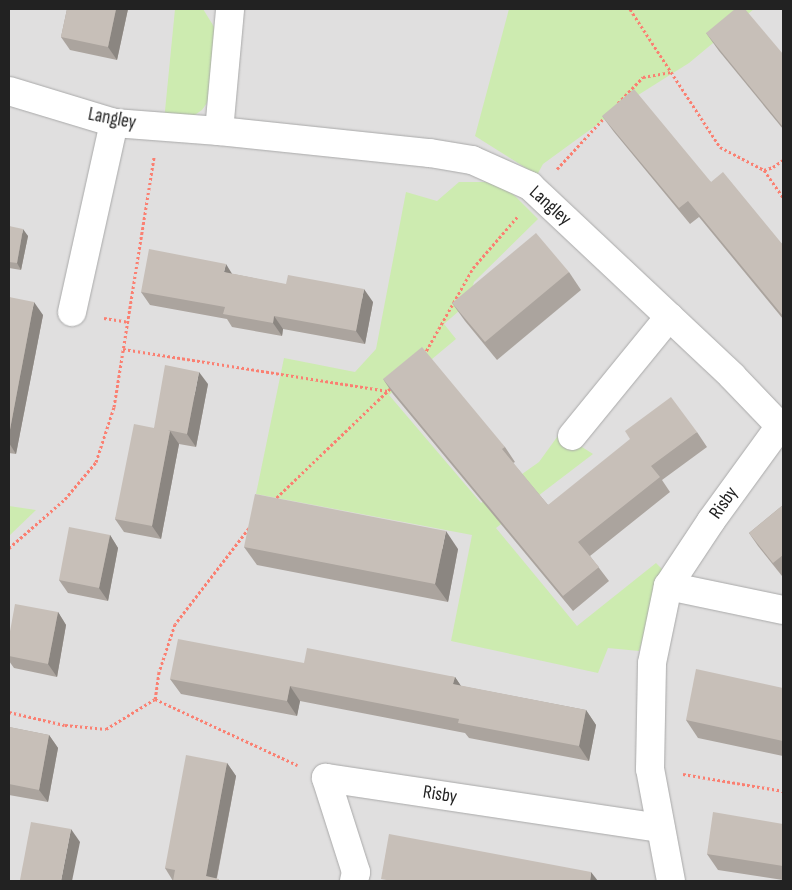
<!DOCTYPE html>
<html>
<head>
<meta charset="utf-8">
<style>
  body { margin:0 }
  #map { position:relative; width:792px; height:890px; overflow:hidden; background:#f2efe9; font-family:"Sofia Sans Condensed",sans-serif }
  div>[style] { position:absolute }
  .residential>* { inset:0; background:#e0dfdf }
  .grass>* { inset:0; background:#cdebb0 }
  .path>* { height:3px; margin-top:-1.5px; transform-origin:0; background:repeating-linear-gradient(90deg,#fa8072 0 2.5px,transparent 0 5px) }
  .roads { filter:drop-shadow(0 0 1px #a9a9a9) drop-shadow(0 0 1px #a9a9a9) }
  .minor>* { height:28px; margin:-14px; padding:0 14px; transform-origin:14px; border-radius:14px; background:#fff }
  .wall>* { inset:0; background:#aba49e }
  .shaded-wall>* { inset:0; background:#8b8681 }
  .building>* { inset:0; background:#c7bfb8 }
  span { translate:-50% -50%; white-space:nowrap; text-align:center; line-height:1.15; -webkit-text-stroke:5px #fff; paint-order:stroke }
  .street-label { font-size:19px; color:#222 }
  .frame { position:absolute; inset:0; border:10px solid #222; pointer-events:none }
</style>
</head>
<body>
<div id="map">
  <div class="residential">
    <div style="clip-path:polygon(9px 9px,783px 9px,783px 881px,9px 881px)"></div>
  </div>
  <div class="grass">
    <div style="clip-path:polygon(175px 9px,203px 9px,216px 30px,214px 93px,202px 110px,186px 121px,164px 121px)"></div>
    <div style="clip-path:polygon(509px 9px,754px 9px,689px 63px,635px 97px,543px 164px,537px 175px,475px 136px)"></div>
    <div style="clip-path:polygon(459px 182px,495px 182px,514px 195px,538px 219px,474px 282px,467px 304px,444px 324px,456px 339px,389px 395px,481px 503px,539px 462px,560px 433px,593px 454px,496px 528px,577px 626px,656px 563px,663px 570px,639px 651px,608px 648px,598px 673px,451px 641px,472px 535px,256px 494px,284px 358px,355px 372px,376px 349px,406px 192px,437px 201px)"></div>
    <div style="clip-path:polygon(9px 506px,36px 510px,9px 536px)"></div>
  </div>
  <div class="path">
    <div style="left:630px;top:9px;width:165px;rotate:56.9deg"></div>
    <div style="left:720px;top:147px;width:50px;rotate:27.6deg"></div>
    <div style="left:764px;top:170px;width:33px;rotate:55deg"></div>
    <div style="left:618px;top:103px;width:36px;rotate:-46deg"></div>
    <div style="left:643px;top:77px;width:28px;rotate:-10deg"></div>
    <div style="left:557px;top:169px;width:71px;rotate:-47.3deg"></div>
    <div style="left:764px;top:170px;width:9px;rotate:-18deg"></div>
    <div style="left:773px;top:167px;width:12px;rotate:-35deg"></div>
    <div style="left:104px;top:318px;width:24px;rotate:9deg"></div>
    <div style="left:123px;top:349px;width:268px;rotate:9deg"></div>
    <div style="left:424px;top:355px;width:100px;rotate:-60.6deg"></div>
    <div style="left:473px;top:268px;width:69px;rotate:-49.1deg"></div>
    <div style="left:273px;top:501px;width:163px;rotate:-43.8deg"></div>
    <div style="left:249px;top:528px;width:121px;rotate:127.6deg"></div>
    <div style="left:175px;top:624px;width:51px;rotate:108.4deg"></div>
    <div style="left:159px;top:672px;width:27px;rotate:98deg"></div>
    <div style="left:155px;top:699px;width:157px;rotate:24.9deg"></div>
    <div style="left:9px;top:548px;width:74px;rotate:-41.2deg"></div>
    <div style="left:65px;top:499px;width:48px;rotate:-50deg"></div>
    <div style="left:96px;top:462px;width:58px;rotate:-71.9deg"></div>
    <div style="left:114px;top:407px;width:253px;rotate:-80.9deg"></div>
    <div style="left:9px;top:712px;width:57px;rotate:13.1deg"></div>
    <div style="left:65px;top:725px;width:41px;rotate:5.6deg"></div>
    <div style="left:106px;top:729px;width:57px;rotate:-31.5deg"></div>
    <div style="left:683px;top:774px;width:101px;rotate:9.6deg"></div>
  </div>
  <div class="roads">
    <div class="minor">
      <div style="left:9px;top:91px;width:110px;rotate:16.9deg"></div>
      <div style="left:114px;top:123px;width:105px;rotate:4.4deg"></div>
      <div style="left:219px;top:131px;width:212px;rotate:6deg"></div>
      <div style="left:430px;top:153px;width:43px;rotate:9.5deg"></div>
      <div style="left:472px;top:160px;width:64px;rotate:24.1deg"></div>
      <div style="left:530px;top:186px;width:277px;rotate:43.2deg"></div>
      <div style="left:732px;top:376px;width:68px;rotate:46.2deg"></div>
      <div style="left:219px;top:131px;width:122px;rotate:-84.8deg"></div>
      <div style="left:72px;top:312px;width:194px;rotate:-77.5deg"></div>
      <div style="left:572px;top:436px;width:154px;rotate:-50.8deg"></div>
      <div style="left:668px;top:586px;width:117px;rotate:11.8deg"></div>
      <div style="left:354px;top:881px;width:9px;rotate:-77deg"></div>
      <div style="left:356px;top:872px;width:99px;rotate:-107.7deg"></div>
      <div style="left:326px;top:778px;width:338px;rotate:8.5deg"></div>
      <div style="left:671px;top:881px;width:114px;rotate:-100.6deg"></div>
      <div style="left:650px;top:769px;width:106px;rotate:-88.9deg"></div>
      <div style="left:652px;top:663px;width:79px;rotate:-78.3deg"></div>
      <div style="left:668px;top:586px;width:78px;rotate:-56.5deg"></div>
      <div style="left:711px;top:521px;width:122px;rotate:-54deg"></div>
    </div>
  </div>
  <div class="wall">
    <div style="clip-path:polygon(67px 9px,128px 9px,117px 60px,70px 50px,61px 37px)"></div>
    <div style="clip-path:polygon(706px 33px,783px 54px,783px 129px,719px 51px)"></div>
    <div style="clip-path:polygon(602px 116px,711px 182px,783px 245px,783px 319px,699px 217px,690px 224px,614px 132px)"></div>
    <div style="clip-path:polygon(9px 226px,28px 236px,21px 270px,9px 268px)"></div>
    <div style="clip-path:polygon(569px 272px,581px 290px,497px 360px,465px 321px,452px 303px)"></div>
    <div style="clip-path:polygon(233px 274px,373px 302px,365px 344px,283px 329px,282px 336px,232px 327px,227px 319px,150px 305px,141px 292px)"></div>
    <div style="clip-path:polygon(9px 297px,43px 315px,16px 454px,9px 453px)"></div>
    <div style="clip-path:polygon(383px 379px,505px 447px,515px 462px,513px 463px,548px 505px,697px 432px,707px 447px,662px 480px,670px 492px,590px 556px,609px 581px,573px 611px,393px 394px)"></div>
    <div style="clip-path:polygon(208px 384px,196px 447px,179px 444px,161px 539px,124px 532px,115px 519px,154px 428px)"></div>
    <div style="clip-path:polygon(783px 505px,783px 575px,782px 576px,758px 546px,749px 533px)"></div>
    <div style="clip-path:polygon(110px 535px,118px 548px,108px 601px,68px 593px,59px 580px)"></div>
    <div style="clip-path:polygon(244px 547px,458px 549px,448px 602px,257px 565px)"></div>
    <div style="clip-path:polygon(58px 612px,66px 625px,57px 677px,14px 668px,9px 661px,9px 637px)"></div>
    <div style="clip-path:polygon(304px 663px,455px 677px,461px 686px,586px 710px,596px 725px,589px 761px,469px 738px,465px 733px,300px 701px,297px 716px,181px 694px,170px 679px)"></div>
    <div style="clip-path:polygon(783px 688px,783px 756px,698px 738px,686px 720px)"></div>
    <div style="clip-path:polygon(9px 727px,49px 735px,58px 748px,48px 802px,9px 795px)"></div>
    <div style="clip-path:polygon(227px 763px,236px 776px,217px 878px,173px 881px,165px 868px)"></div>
    <div style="clip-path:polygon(783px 824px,783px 880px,718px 870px,707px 854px)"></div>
  </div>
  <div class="shaded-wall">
    <div style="clip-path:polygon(116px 9px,128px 9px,117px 60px,108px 47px)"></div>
    <div style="clip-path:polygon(23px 229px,28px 236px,21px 270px,17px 263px)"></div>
    <div style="clip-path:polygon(226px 264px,234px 277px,224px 272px)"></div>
    <div style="clip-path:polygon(364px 289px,373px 302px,365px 344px,356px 331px)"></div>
    <div style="clip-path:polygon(34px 302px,43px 315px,16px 454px,9px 443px,9px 435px)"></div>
    <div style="clip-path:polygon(274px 316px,283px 329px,282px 336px,273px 323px)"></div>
    <div style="clip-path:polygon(199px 372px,208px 384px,196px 447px,187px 434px)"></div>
    <div style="clip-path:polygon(170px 431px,179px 444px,161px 539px,152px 526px)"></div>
    <div style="clip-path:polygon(446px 531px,458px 549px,448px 602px,435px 584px)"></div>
    <div style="clip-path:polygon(110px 535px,118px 548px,108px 601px,99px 588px)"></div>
    <div style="clip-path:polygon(58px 612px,66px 625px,57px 677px,48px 664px)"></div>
    <div style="clip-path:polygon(455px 677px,465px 692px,453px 684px)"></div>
    <div style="clip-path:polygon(290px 686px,300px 701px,297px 716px,287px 701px)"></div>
    <div style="clip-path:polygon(586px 710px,596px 725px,589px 761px,579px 746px)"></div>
    <div style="clip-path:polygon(49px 735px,58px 748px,48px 802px,39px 790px)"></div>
    <div style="clip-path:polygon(227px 763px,236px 776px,216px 881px,206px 876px)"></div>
    <div style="clip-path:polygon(71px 829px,80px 842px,72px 881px,61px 881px)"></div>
    <div style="clip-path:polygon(591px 872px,598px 881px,590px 881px)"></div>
  </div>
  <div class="building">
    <div style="clip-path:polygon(67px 9px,116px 9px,108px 47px,61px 37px)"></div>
    <div style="clip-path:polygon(735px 9px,745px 9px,783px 54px,783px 127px,706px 33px)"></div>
    <div style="clip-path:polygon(634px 89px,711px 182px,723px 172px,783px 245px,783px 316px,688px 201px,679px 208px,602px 116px)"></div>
    <div style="clip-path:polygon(9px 226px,23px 229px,17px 263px,9px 262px)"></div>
    <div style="clip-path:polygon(536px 233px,569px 272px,485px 342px,452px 303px)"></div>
    <div style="clip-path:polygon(149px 249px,226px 264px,224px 272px,286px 284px,288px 275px,364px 289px,356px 331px,274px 316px,273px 323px,223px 314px,225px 307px,141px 292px)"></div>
    <div style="clip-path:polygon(9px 297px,34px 302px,9px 435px)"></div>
    <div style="clip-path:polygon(422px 347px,505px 447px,502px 449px,548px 505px,630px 439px,625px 431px,671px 397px,697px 432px,651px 466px,660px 477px,578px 542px,599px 567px,563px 596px,383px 379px)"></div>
    <div style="clip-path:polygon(165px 365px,199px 372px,187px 434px,168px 430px,170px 431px,152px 526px,115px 519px,134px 424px,154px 428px)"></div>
    <div style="clip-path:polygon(255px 494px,446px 531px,435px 584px,244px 547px)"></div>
    <div style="clip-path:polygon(783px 505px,783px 555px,773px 563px,749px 533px)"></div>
    <div style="clip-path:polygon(69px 527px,110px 535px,99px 588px,59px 580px)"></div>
    <div style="clip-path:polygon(15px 604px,58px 612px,48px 664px,9px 656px,9px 637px)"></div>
    <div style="clip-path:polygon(178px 639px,304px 663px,307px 648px,455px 677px,453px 684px,586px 710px,579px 746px,458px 723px,459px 719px,290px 686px,287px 701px,170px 679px)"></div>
    <div style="clip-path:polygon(696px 669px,783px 688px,783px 741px,686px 720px)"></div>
    <div style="clip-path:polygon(9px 727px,49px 735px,39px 790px,9px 784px)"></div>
    <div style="clip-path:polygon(186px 755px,227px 763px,206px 876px,219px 879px,219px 881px,173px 881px,175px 870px,165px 868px)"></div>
    <div style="clip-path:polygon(713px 812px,783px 824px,783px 866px,707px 854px)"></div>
    <div style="clip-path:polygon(31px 822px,71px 829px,61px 881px,25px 881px,20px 880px)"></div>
    <div style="clip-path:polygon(389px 834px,591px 872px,590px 881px,392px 881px,381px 879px)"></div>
  </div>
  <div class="street-label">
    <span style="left:112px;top:119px;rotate:11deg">Langley</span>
    <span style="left:550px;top:206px;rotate:42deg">Langley</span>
    <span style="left:724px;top:503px;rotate:-55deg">Risby</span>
    <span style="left:440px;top:795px;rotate:9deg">Risby</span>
  </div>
  <div class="frame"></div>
</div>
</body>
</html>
